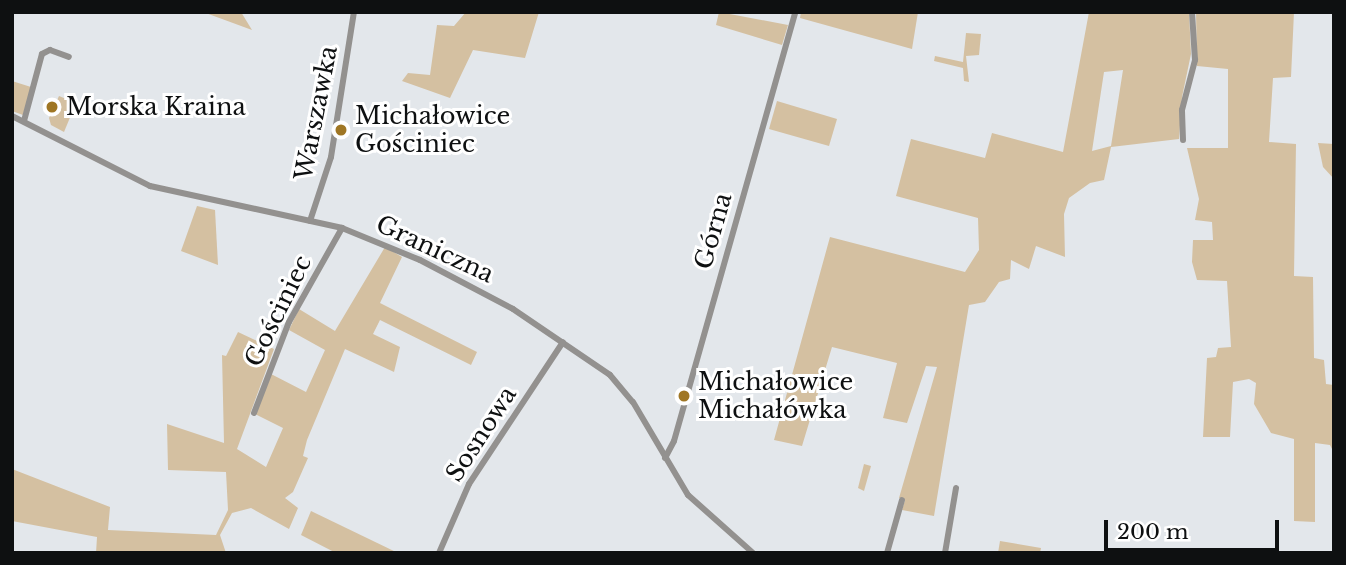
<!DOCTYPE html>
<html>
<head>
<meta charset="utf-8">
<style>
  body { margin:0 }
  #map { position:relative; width:1346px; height:565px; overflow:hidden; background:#e3e7eb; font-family:"Libre Baskerville",serif }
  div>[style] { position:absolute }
  .green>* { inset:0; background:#d4c0a1 }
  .minor>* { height:6px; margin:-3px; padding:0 3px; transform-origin:3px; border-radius:3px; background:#93918f }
  .dots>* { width:19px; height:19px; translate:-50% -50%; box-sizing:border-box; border:4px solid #fff; border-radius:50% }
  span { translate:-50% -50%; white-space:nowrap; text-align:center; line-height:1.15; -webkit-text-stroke:6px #fff; paint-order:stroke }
  .poi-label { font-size:24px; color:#0e1011 }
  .left { translate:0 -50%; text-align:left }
  .street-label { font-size:24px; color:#0e1011 }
  .frame { position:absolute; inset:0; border:14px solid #0e1011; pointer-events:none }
  .scale { position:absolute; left:1104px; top:520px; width:175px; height:32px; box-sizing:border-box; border:4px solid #0e1011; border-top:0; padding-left:9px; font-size:21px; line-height:24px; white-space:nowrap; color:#0e1011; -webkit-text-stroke:5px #fff; paint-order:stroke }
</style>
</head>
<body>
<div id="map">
  <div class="green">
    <div style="clip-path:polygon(203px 12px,241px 12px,252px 30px)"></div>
    <div style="clip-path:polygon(466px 12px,539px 12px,525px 58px,473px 50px,450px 98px,402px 81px,408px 73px,430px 75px,437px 25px,454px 26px)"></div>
    <div style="clip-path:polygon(719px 12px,788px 25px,782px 45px,716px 25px)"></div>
    <div style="clip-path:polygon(801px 12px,918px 12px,912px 49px,800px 18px)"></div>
    <div style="clip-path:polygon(evenodd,1089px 12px,1189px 12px,1191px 54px,1182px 97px,1179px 139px,1111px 147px,1104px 180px,1090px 183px,1069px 198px,1064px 214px,1065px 257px,1036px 246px,1029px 269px,1011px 260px,1010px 279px,999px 282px,985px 302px,969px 305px,934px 516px,902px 510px,905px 500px,899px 498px,937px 367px,926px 366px,907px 423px,883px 418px,897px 363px,832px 347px,802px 446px,774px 440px,830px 237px,965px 272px,979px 250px,978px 218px,896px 196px,911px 139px,985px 158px,992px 133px,1063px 152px,1089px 12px,1123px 70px,1111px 146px,1092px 151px,1104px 72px,1123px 70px)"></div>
    <div style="clip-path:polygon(1196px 12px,1294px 12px,1291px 77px,1273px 78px,1269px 142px,1296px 144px,1294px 276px,1313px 277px,1314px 358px,1324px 360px,1326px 384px,1334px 385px,1334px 453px,1330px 445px,1315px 443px,1315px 522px,1294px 521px,1294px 439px,1271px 433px,1254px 404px,1256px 383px,1249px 379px,1233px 382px,1230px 437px,1203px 437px,1207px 358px,1216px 357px,1218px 348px,1231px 347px,1227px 281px,1197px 280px,1192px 262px,1193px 240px,1213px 240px,1212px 222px,1195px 220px,1199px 199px,1187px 148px,1228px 148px,1228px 69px,1197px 66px)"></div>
    <div style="clip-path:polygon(966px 33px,981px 34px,979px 55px,966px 56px,969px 82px,964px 81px,963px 68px,934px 61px,935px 56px,963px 62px)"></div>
    <div style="clip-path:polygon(12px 81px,31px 87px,23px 115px,12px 111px)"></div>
    <div style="clip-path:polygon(59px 96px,76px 103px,64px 132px,51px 125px,49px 118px)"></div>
    <div style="clip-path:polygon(777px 101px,837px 119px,829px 146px,769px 129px)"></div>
    <div style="clip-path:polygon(1318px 143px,1334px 144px,1334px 179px,1323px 167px)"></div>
    <div style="clip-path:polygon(197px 206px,215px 210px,218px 265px,181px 251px)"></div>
    <div style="clip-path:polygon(385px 247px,402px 257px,380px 303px,477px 352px,471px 365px,380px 320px,373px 334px,400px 347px,394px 372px,345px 349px,307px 440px,303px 456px,308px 458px,293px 492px,285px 498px,298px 508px,289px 529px,251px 508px,232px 513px,220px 535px,226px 553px,96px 553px,97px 537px,12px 521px,12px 469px,110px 507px,108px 530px,216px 535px,228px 510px,226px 472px,168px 470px,167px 424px,224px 443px,222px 355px,226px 356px,238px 332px,274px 349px,237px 449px,266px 467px,283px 428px,255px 414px,271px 374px,306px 392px,325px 350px,289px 330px,299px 309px,335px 331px)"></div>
    <div style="clip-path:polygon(864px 464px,871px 466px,864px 491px,858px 488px)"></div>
    <div style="clip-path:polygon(311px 511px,398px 553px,336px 553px,301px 535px)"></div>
    <div style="clip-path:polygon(1000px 541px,1041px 548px,1040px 553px,998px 553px)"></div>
  </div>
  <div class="minor">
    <div style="left:12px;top:116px;width:155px;rotate:26.9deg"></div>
    <div style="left:150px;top:186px;width:197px;rotate:12.3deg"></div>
    <div style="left:342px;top:228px;width:84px;rotate:22.3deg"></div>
    <div style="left:420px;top:260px;width:105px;rotate:27.8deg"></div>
    <div style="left:513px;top:309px;width:117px;rotate:34.2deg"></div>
    <div style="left:610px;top:375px;width:35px;rotate:50deg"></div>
    <div style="left:633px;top:402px;width:108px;rotate:59.4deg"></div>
    <div style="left:688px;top:495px;width:87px;rotate:41.7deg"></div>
    <div style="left:24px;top:121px;width:69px;rotate:-75deg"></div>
    <div style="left:42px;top:54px;width:9px;rotate:-27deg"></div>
    <div style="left:50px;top:50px;width:20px;rotate:20deg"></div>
    <div style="left:1183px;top:140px;width:30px;rotate:-92deg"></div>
    <div style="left:1182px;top:110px;width:52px;rotate:-75.4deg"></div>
    <div style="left:1195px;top:60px;width:48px;rotate:-93.6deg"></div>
    <div style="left:310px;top:221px;width:67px;rotate:-71.8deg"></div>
    <div style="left:331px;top:157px;width:147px;rotate:-81deg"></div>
    <div style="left:254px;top:413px;width:97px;rotate:-69deg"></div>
    <div style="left:289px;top:322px;width:108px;rotate:-60.6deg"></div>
    <div style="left:665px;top:458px;width:19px;rotate:-62deg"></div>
    <div style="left:674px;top:441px;width:446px;rotate:-74.2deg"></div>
    <div style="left:439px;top:553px;width:75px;rotate:-66.5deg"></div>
    <div style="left:469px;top:484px;width:170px;rotate:-56.5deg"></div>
    <div style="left:887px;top:553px;width:55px;rotate:-74.2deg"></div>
    <div style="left:945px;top:553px;width:66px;rotate:-80.4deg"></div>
  </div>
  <div class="dots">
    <div style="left:52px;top:107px;background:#9f7624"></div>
    <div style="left:341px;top:130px;background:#9f7624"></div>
    <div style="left:684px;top:396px;background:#9f7624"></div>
  </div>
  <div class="poi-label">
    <span class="left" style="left:66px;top:107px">Morska Kraina</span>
    <span class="left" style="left:355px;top:130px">Michałowice<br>Gościniec</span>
    <span class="left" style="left:698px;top:396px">Michałowice<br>Michałówka</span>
  </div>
  <div class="street-label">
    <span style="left:316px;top:113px;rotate:-79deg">Warszawka</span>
    <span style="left:713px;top:231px;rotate:-74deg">Górna</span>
    <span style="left:435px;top:249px;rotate:25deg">Graniczna</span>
    <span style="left:278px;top:311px;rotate:-64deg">Gościniec</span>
    <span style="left:481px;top:434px;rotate:-57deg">Sosnowa</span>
  </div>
  <div class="frame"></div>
  <div class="scale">200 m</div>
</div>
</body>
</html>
